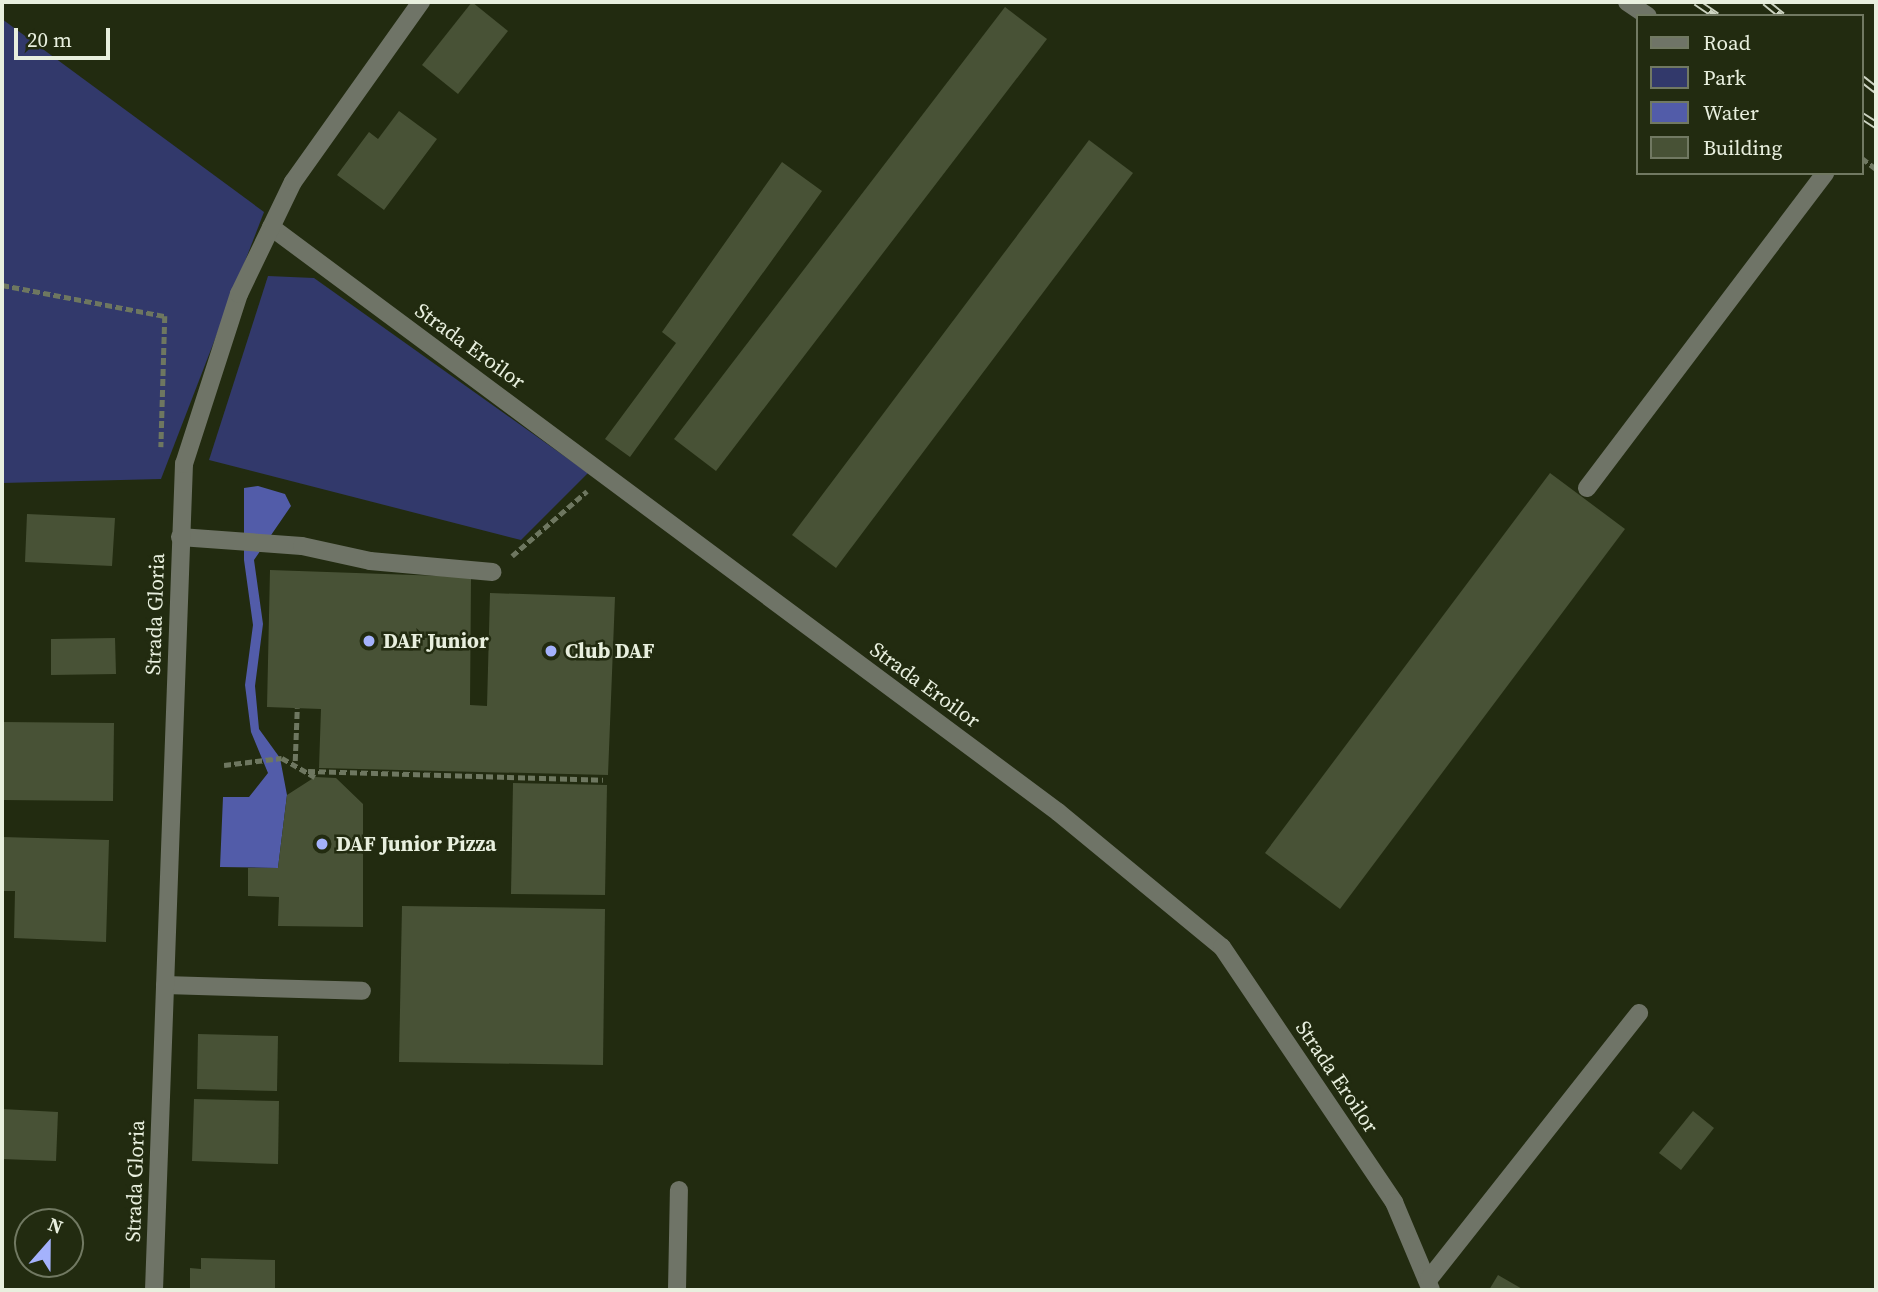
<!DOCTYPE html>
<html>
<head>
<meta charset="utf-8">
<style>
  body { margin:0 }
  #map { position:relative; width:1878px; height:1292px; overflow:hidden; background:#222b10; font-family:"Source Serif 4",serif }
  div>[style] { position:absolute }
  .green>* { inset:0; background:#32396b }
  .water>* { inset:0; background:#525ca9 }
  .building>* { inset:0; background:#485236 }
  .path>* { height:4.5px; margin-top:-2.25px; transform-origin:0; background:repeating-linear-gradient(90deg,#6e7760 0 7px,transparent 0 10.5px) }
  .minor>* { height:18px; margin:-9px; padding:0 9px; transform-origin:9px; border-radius:9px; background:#6f7467 }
  .rail>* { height:8px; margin-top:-4px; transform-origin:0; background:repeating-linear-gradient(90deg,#222b10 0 16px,#cdd4c2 0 32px); box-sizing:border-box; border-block:2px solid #cdd4c2 }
  .dots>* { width:19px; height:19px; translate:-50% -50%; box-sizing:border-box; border:4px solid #222b10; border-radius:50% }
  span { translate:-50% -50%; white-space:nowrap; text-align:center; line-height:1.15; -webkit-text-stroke:5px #222b10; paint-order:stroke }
  .street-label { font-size:21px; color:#e8efde }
  .poi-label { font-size:21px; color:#e8efde; font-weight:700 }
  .left { translate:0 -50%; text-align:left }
  .frame { position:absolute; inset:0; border:4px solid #e8efde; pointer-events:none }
  .legend { position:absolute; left:1636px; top:14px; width:228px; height:161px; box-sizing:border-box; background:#222b10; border:2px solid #717962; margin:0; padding:9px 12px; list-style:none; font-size:21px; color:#e8efde }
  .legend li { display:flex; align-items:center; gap:14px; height:35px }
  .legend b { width:35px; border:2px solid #717962 }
  .north { position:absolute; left:14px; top:1208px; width:70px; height:70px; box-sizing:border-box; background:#222b10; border:2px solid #717962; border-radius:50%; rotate:21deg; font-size:19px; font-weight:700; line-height:28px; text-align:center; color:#e8efde }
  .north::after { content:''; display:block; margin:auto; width:24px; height:32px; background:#a4b2fc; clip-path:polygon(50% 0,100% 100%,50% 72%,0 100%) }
  .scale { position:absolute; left:14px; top:28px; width:96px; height:32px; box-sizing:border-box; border:4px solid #e8efde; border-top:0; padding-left:9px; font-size:21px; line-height:24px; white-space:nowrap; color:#e8efde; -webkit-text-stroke:5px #222b10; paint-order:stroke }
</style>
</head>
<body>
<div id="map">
  <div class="green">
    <div style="clip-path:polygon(2px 19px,264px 212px,161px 479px,2px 483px)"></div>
    <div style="clip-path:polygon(268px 276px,314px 278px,588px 473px,521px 540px,209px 460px)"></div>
  </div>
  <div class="water">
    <div style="clip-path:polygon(258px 486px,285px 494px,291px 506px,254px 560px,263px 624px,255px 686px,259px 729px,280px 758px,287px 795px,278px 868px,220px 867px,223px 797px,249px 797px,268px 773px,251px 732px,245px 685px,253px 625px,244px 560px,244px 488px)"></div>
  </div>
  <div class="building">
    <div style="clip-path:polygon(472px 2px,508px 31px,458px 94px,422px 65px)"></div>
    <div style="clip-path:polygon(1005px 7px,1047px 39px,716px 471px,674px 439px)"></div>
    <div style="clip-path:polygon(399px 111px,437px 139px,384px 210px,337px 175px,369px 132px,378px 139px)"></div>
    <div style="clip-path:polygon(1089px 140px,1133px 173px,836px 568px,792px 535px)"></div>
    <div style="clip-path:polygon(782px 162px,822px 191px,630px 457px,605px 439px,676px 343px,662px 332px)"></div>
    <div style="clip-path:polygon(1550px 473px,1625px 529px,1340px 909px,1265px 853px)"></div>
    <div style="clip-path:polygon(27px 514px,115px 518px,112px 566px,25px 562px)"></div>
    <div style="clip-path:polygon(270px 570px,471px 577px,470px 705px,487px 706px,490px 593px,615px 597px,608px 775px,319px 768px,321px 709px,267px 707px)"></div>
    <div style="clip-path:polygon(115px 638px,116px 674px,51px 675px,51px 639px)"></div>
    <div style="clip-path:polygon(2px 722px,114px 723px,113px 801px,2px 800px)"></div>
    <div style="clip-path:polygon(315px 777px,336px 778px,363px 804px,363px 927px,278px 926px,279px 897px,248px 896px,248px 868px,278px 868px,287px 795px)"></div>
    <div style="clip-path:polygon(513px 783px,607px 785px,605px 895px,511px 894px)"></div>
    <div style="clip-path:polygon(2px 837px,109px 840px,106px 942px,14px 938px,15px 891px,2px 891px)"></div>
    <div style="clip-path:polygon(402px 906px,605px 909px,603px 1065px,399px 1062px)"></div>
    <div style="clip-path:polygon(198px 1034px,278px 1036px,277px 1091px,197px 1089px)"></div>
    <div style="clip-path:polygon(194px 1099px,279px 1101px,278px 1164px,192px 1161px)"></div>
    <div style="clip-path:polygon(2px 1109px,58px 1112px,56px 1161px,2px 1159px)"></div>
    <div style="clip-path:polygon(1693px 1111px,1714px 1128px,1681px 1170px,1659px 1153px)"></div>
    <div style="clip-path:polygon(201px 1258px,275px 1260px,275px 1290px,190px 1290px,190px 1268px,201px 1269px)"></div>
    <div style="clip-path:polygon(1498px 1275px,1524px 1290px,1489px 1290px)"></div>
  </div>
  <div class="path">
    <div style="left:1862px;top:158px;width:18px;rotate:38deg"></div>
    <div style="left:2px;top:285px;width:166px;rotate:10.8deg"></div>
    <div style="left:165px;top:316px;width:131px;rotate:91.7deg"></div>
    <div style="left:512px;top:556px;width:99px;rotate:-40.9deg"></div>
    <div style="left:295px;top:761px;width:53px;rotate:-87.8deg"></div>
    <div style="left:224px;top:765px;width:58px;rotate:-6.9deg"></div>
    <div style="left:282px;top:758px;width:38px;rotate:30deg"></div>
    <div style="left:308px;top:771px;width:295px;rotate:1.7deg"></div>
  </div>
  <div class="minor">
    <div style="left:1627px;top:2px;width:25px;rotate:34deg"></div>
    <div style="left:271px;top:227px;width:981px;rotate:36.62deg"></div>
    <div style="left:1058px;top:812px;width:212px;rotate:39.5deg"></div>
    <div style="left:1222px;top:947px;width:308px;rotate:56deg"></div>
    <div style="left:1394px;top:1202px;width:95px;rotate:67.2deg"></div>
    <div style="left:1587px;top:488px;width:395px;rotate:-52.9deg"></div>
    <div style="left:180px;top:537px;width:122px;rotate:4.2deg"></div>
    <div style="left:302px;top:546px;width:70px;rotate:12.4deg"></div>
    <div style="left:370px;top:561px;width:123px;rotate:5.1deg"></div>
    <div style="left:165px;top:985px;width:197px;rotate:1.7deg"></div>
    <div style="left:1429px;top:1279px;width:339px;rotate:-51.7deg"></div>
    <div style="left:154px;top:1290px;width:827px;rotate:-87.92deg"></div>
    <div style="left:184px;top:464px;width:179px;rotate:-72.1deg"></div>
    <div style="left:239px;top:294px;width:124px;rotate:-64.3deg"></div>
    <div style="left:293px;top:182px;width:221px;rotate:-54.6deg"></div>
    <div style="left:677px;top:1290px;width:100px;rotate:-88.9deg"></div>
  </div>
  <div class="rail">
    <div style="left:1696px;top:2px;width:25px;rotate:34deg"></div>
    <div style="left:1765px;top:2px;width:22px;rotate:39deg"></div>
    <div style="left:1862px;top:79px;width:18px;rotate:38deg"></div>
    <div style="left:1862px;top:116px;width:17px;rotate:33deg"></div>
  </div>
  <div class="dots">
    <div style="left:369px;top:641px;background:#a4b2fc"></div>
    <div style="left:551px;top:651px;background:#a4b2fc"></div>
    <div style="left:322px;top:844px;background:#a4b2fc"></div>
  </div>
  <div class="street-label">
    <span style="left:470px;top:346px;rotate:36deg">Strada Eroilor</span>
    <span style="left:155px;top:614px;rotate:-88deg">Strada Gloria</span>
    <span style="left:925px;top:685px;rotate:36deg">Strada Eroilor</span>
    <span style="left:1337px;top:1077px;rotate:56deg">Strada Eroilor</span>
    <span style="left:135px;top:1181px;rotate:-88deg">Strada Gloria</span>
  </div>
  <div class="poi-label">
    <span class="left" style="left:383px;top:641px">DAF Junior</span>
    <span class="left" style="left:565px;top:651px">Club DAF</span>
    <span class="left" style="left:336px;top:844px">DAF Junior Pizza</span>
  </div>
  <div class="frame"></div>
  <ul class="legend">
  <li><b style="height:9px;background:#6f7467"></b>Road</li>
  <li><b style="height:19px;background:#32396b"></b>Park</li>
  <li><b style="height:19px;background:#525ca9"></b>Water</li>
  <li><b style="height:19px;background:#485236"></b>Building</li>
  </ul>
  <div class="north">N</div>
  <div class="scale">20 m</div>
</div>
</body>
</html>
